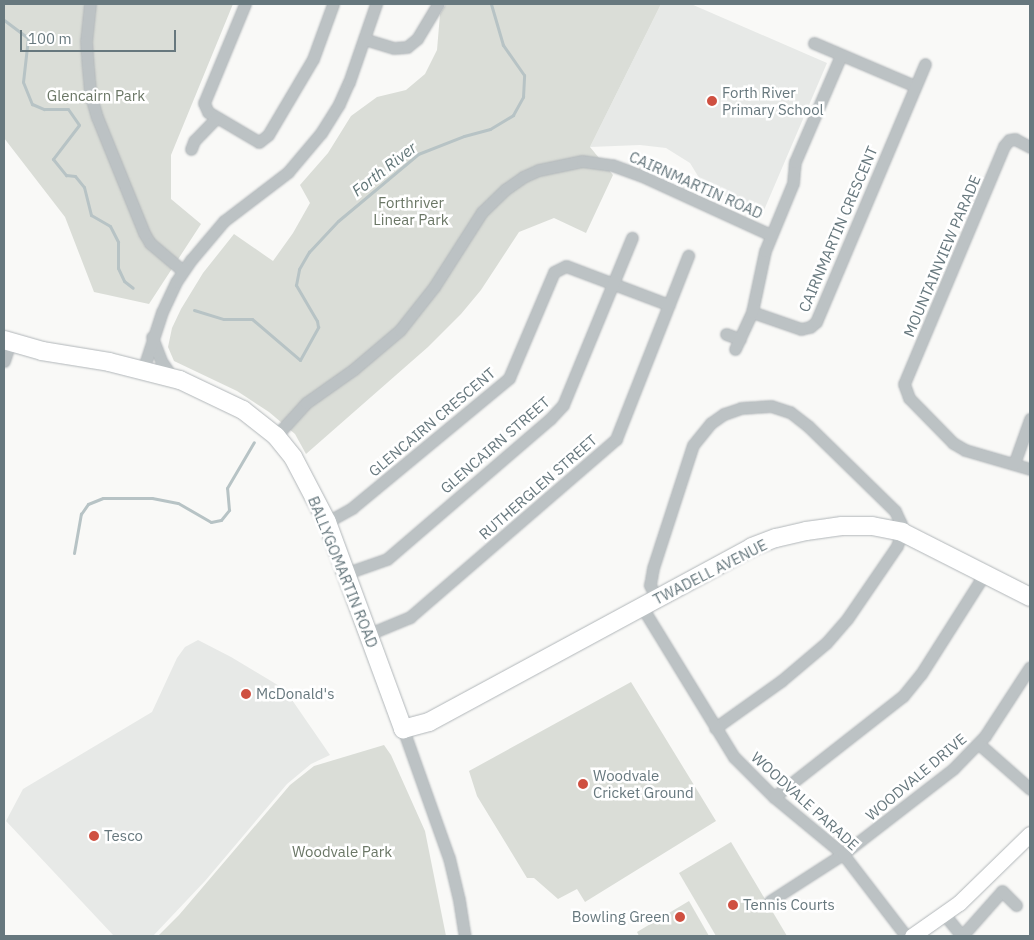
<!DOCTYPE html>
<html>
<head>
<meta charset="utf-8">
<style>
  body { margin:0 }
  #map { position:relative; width:1034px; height:940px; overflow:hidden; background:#f9f9f7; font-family:"IBM Plex Sans",sans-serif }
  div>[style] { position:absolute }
  .built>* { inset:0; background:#e7e9e7 }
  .green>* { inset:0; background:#daddd7 }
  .stream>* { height:3px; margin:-1.5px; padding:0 1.5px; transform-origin:1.5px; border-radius:1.5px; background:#b7c3c5 }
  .roads { filter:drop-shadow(0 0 1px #b1b6b9) drop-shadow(0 0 1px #b1b6b9) }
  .minor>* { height:11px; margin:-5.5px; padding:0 5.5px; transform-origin:5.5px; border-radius:5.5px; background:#bcc2c4 }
  .major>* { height:15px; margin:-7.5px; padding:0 7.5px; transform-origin:7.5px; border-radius:7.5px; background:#fff }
  .highway>* { height:18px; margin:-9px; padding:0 9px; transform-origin:9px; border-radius:9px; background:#fff }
  .dots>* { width:14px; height:14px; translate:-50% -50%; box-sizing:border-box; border:2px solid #fff; border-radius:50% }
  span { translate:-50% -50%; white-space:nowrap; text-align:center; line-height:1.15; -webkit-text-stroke:5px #fff; paint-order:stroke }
  .poi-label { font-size:15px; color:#67787e }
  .left { translate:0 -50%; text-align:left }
  .right { translate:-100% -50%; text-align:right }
  .park-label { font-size:15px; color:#6b7766 }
  .street-label { font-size:15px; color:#67787e }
  .water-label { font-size:16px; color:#627678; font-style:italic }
  .frame { position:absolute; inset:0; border:5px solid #67787e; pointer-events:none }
  .scale { position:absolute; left:20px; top:30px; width:156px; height:22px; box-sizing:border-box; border:2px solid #67787e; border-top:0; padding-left:6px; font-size:15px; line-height:18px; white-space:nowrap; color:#67787e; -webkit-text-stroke:4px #fff; paint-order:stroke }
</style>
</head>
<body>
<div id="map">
  <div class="built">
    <div style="clip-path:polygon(661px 4px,691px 4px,827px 63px,761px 217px,751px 214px,733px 200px,709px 188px,701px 181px,690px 163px,666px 148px,640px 145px,590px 147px)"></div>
    <div style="clip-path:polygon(198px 640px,231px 657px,281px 687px,290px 697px,330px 755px,311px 764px,287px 784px,205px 881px,153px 936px,114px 936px,6px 821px,23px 789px,152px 712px,177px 658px,185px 647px)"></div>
  </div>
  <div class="green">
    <div style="clip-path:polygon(4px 4px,233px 4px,171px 155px,171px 199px,201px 224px,149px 304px,94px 292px,65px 217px,4px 138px)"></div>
    <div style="clip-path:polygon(446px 4px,661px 4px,590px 147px,613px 175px,586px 233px,554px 218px,519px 232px,481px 290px,461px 314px,428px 347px,306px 454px,295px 434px,269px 412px,237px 391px,174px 361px,168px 347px,172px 328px,181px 309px,203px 273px,234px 234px,273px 261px,293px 233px,310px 203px,300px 185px,328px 153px,351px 116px,377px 97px,406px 90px,425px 74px,437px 50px,440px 14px)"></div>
    <div style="clip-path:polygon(631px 682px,716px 821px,585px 902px,577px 889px,558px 899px,534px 878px,527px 878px,477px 796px,469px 771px)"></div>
    <div style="clip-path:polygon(384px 745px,391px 755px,425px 831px,446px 936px,158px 936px,179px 915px,290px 785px,314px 766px)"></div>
    <div style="clip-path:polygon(731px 842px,787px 936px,716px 936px,679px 873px)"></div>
    <div style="clip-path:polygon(689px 901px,709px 936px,639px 936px,637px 932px)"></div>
  </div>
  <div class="stream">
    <div style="left:4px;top:20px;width:30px;rotate:37deg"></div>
    <div style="left:28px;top:38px;width:44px;rotate:96.5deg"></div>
    <div style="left:23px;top:82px;width:24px;rotate:68deg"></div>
    <div style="left:32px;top:104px;width:13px;rotate:23deg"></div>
    <div style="left:44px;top:109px;width:24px"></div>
    <div style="left:68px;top:109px;width:19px;rotate:55deg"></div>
    <div style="left:79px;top:125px;width:43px;rotate:127.4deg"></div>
    <div style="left:53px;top:159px;width:21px;rotate:51deg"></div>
    <div style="left:66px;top:175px;width:9px;rotate:6deg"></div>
    <div style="left:75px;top:176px;width:14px;rotate:51deg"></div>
    <div style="left:84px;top:187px;width:29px;rotate:76deg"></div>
    <div style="left:91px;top:215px;width:22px;rotate:30deg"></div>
    <div style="left:110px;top:226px;width:18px;rotate:63deg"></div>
    <div style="left:118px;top:242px;width:26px;rotate:90deg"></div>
    <div style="left:118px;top:268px;width:14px;rotate:65deg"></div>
    <div style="left:124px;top:281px;width:11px;rotate:38deg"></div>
    <div style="left:194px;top:310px;width:31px;rotate:17deg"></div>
    <div style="left:224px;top:319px;width:28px"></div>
    <div style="left:252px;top:319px;width:63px;rotate:40.5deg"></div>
    <div style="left:300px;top:360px;width:38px;rotate:-61deg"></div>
    <div style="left:318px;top:327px;width:6px;rotate:-99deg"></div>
    <div style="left:317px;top:321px;width:42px;rotate:-120.3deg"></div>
    <div style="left:296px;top:285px;width:16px;rotate:-79deg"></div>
    <div style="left:299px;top:269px;width:20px;rotate:-60deg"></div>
    <div style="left:309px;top:252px;width:42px;rotate:-46.9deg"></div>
    <div style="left:338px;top:221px;width:104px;rotate:-39.9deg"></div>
    <div style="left:418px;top:154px;width:49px;rotate:-21.4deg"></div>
    <div style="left:464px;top:136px;width:27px;rotate:-15deg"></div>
    <div style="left:490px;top:129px;width:27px;rotate:-31deg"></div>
    <div style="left:513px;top:115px;width:21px;rotate:-61deg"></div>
    <div style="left:523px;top:97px;width:22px;rotate:-87deg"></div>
    <div style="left:524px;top:75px;width:37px;rotate:-125deg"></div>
    <div style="left:503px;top:45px;width:43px;rotate:-106.3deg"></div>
    <div style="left:74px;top:553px;width:40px;rotate:-80deg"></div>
    <div style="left:81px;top:514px;width:12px;rotate:-55deg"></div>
    <div style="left:88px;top:504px;width:16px;rotate:-22deg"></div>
    <div style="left:103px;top:498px;width:49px"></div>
    <div style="left:152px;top:498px;width:26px;rotate:11deg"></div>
    <div style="left:178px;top:503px;width:38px;rotate:30deg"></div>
    <div style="left:211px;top:522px;width:10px;rotate:-11deg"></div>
    <div style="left:221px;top:520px;width:13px;rotate:-51deg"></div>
    <div style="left:229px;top:510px;width:22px;rotate:-95deg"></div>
    <div style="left:227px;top:488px;width:53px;rotate:-59.6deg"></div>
  </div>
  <div class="roads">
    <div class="minor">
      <div style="left:90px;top:4px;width:37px;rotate:96deg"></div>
      <div style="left:86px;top:41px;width:27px;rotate:86deg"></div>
      <div style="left:88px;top:68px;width:25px;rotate:85deg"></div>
      <div style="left:90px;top:93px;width:25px;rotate:74deg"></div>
      <div style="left:97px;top:117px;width:125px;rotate:67.9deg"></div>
      <div style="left:144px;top:233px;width:12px;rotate:59deg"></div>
      <div style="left:150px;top:243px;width:43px;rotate:40.3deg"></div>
      <div style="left:245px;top:4px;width:107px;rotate:112.5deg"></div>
      <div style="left:204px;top:103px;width:10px;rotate:66deg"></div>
      <div style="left:208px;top:112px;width:59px;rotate:30.5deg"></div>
      <div style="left:259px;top:142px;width:11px;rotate:-38deg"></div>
      <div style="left:268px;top:135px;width:88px;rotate:-59.4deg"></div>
      <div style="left:313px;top:59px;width:59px;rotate:-70deg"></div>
      <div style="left:364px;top:39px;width:31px;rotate:17deg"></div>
      <div style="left:394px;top:48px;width:13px;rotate:-4deg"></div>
      <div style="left:407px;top:47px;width:13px;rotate:-39deg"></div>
      <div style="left:417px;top:39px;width:41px;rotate:-59deg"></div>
      <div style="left:814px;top:43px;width:110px;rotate:23.1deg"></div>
      <div style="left:1030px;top:147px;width:17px;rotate:-152deg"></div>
      <div style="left:1015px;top:139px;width:6px;rotate:171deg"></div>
      <div style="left:1009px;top:140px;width:8px;rotate:130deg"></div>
      <div style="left:1004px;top:146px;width:258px;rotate:112.8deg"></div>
      <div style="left:904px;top:384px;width:15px;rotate:70deg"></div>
      <div style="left:909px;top:398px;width:63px;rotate:45.6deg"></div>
      <div style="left:953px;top:443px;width:14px;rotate:30deg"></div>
      <div style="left:965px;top:450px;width:68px;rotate:16.3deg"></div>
      <div style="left:191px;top:149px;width:9px;rotate:-69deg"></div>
      <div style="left:194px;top:141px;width:32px;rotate:-46deg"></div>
      <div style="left:752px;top:312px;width:52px;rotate:19.1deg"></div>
      <div style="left:801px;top:329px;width:9px;rotate:-13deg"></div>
      <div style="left:810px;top:327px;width:8px;rotate:-40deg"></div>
      <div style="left:816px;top:322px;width:280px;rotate:-67.1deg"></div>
      <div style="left:726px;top:334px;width:15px;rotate:20deg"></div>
      <div style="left:152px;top:337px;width:26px;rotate:69deg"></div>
      <div style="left:161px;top:361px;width:19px;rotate:55deg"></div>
      <div style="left:735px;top:349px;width:41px;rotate:-65.3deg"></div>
      <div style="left:752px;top:312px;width:62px;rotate:-78deg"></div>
      <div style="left:765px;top:251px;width:74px;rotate:-67.6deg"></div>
      <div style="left:793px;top:183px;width:21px;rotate:-85deg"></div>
      <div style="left:795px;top:162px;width:116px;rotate:-66.7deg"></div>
      <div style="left:4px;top:361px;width:20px;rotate:-72deg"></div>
      <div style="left:143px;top:370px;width:61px;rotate:-71.9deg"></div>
      <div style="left:162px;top:312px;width:33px;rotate:-65deg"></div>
      <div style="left:176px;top:282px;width:27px;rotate:-56deg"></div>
      <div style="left:191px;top:260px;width:51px;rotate:-49.8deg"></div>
      <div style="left:224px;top:221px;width:81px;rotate:-37.4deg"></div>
      <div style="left:288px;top:172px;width:51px;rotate:-49.8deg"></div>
      <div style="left:321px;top:133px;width:34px;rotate:-58deg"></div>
      <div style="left:339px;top:104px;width:24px;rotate:-66deg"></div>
      <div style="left:349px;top:82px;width:83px;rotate:-70.9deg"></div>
      <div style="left:276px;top:436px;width:45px;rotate:-47.7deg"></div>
      <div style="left:306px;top:403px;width:59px;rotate:-35.3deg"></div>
      <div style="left:354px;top:369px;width:60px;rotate:-40.3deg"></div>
      <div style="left:400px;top:330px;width:55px;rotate:-51.7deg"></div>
      <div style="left:434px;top:287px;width:89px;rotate:-57.4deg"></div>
      <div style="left:482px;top:212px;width:33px;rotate:-44deg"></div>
      <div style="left:506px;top:189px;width:21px;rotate:-35deg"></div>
      <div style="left:523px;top:177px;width:17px;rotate:-24deg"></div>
      <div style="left:539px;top:170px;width:44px;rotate:-11.8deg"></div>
      <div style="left:582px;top:161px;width:30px;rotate:8deg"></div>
      <div style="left:612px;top:165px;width:30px;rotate:20deg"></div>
      <div style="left:640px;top:175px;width:144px;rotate:24.6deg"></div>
      <div style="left:1014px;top:464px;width:48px;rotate:-70.4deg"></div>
      <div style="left:327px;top:522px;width:29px;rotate:-29deg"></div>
      <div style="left:352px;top:508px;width:204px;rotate:-39.6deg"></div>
      <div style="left:509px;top:378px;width:115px;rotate:-67deg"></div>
      <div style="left:554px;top:272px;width:13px;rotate:-27deg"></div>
      <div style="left:566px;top:266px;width:110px;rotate:20.7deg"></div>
      <div style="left:347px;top:573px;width:42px;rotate:-19.3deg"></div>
      <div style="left:387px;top:559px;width:215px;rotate:-40.7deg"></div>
      <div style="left:550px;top:419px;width:19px;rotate:-47deg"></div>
      <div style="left:563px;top:405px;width:181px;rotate:-67.6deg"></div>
      <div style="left:657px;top:599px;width:16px;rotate:-117deg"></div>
      <div style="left:650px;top:585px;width:17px;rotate:-80deg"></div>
      <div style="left:653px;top:568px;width:129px;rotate:-72deg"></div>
      <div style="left:693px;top:445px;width:28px;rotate:-51deg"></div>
      <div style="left:711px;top:423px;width:16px;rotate:-35deg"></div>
      <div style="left:724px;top:414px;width:18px;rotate:-19deg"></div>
      <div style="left:741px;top:408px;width:30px;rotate:-4deg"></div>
      <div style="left:771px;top:406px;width:20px;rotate:18deg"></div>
      <div style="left:790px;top:412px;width:23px;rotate:38deg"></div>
      <div style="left:808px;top:426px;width:122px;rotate:44.3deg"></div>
      <div style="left:895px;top:511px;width:14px;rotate:65deg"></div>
      <div style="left:901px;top:524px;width:8px;rotate:83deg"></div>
      <div style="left:902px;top:532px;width:15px;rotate:110deg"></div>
      <div style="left:897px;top:546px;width:88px;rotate:124.4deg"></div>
      <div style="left:847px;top:619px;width:32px;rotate:131deg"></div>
      <div style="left:826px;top:643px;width:59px;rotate:139.8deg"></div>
      <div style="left:781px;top:681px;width:81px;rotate:144.5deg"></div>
      <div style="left:642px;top:607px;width:176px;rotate:58.5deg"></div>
      <div style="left:734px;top:757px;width:57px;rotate:45deg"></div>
      <div style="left:774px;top:797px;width:89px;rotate:39.6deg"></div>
      <div style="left:843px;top:854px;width:103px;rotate:52.5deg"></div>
      <div style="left:369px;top:634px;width:44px;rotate:-22.5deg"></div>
      <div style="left:410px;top:617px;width:272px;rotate:-40.8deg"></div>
      <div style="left:616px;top:439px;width:197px;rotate:-68.5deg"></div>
      <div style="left:403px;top:729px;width:137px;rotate:70.4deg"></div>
      <div style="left:449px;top:858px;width:43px;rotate:76.6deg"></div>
      <div style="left:459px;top:900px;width:36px;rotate:81deg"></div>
      <div style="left:979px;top:744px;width:68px;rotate:41.4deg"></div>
      <div style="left:774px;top:797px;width:164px;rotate:-38.1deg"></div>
      <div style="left:903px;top:696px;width:28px;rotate:-51deg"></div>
      <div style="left:921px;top:674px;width:120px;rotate:-57.6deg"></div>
      <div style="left:770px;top:901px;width:87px;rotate:-32.8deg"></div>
      <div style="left:843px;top:854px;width:139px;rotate:-37.7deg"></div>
      <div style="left:953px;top:769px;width:46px;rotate:-45.9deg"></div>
      <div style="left:985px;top:736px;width:82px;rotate:-56.9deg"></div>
      <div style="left:944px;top:914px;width:28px;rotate:51deg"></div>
      <div style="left:962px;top:936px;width:60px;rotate:-48.4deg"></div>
      <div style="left:1002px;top:891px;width:20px;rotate:45deg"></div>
    </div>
    <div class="major">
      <div style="left:912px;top:936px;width:57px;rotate:-35.1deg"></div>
      <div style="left:959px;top:903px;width:99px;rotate:-44.2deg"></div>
    </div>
    <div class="highway">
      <div style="left:4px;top:340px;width:40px;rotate:16deg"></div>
      <div style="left:42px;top:351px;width:68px;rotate:9.3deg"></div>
      <div style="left:109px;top:362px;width:73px;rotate:14.2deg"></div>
      <div style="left:180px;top:380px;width:70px;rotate:25.5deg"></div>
      <div style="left:243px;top:410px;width:42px;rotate:38.2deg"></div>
      <div style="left:276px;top:436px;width:27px;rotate:51deg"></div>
      <div style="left:293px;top:457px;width:73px;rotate:62.4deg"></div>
      <div style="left:327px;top:522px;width:221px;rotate:69.8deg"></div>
      <div style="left:403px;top:729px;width:27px;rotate:-15deg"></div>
      <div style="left:429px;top:722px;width:367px;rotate:-28.4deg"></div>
      <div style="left:752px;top:547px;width:26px;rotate:-21deg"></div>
      <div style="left:776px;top:538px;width:31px;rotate:-13deg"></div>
      <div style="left:806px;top:531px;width:36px;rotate:-8deg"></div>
      <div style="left:842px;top:526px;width:30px"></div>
      <div style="left:872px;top:526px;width:31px;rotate:11deg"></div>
      <div style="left:902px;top:532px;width:144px;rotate:26.9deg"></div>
    </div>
  </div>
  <div class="dots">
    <div style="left:712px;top:101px;background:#cf5041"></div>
    <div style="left:246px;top:694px;background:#cf5041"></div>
    <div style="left:583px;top:784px;background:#cf5041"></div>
    <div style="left:94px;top:836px;background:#cf5041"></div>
    <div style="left:733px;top:905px;background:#cf5041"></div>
    <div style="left:680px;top:917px;background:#cf5041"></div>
  </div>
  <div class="poi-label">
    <span class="left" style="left:722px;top:101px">Forth River<br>Primary School</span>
    <span class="left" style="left:256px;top:694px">McDonald's</span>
    <span class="left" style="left:593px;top:784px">Woodvale<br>Cricket Ground</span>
    <span class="left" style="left:104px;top:836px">Tesco</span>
    <span class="left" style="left:743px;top:905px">Tennis Courts</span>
    <span class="right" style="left:670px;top:917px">Bowling Green</span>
  </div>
  <div class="park-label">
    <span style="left:96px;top:96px">Glencairn Park</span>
    <span style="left:411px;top:211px">Forthriver<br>Linear Park</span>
    <span style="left:342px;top:852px">Woodvale Park</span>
  </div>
  <div class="street-label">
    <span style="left:696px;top:185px;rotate:24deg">CAIRNMARTIN ROAD</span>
    <span style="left:838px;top:229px;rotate:-67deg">CAIRNMARTIN CRESCENT</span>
    <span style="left:942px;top:256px;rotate:-67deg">MOUNTAINVIEW PARADE</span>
    <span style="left:432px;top:422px;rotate:-40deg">GLENCAIRN CRESCENT</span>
    <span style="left:495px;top:445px;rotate:-41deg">GLENCAIRN STREET</span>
    <span style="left:538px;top:487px;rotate:-41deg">RUTHERGLEN STREET</span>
    <span style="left:343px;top:572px;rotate:68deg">BALLYGOMARTIN ROAD</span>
    <span style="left:710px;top:572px;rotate:-27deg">TWADELL AVENUE</span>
    <span style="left:916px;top:777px;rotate:-40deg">WOODVALE DRIVE</span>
    <span style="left:805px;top:801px;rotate:42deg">WOODVALE PARADE</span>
  </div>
  <div class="water-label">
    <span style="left:384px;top:169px;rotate:-38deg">Forth River</span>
  </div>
  <div class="frame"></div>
  <div class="scale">100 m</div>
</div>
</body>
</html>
